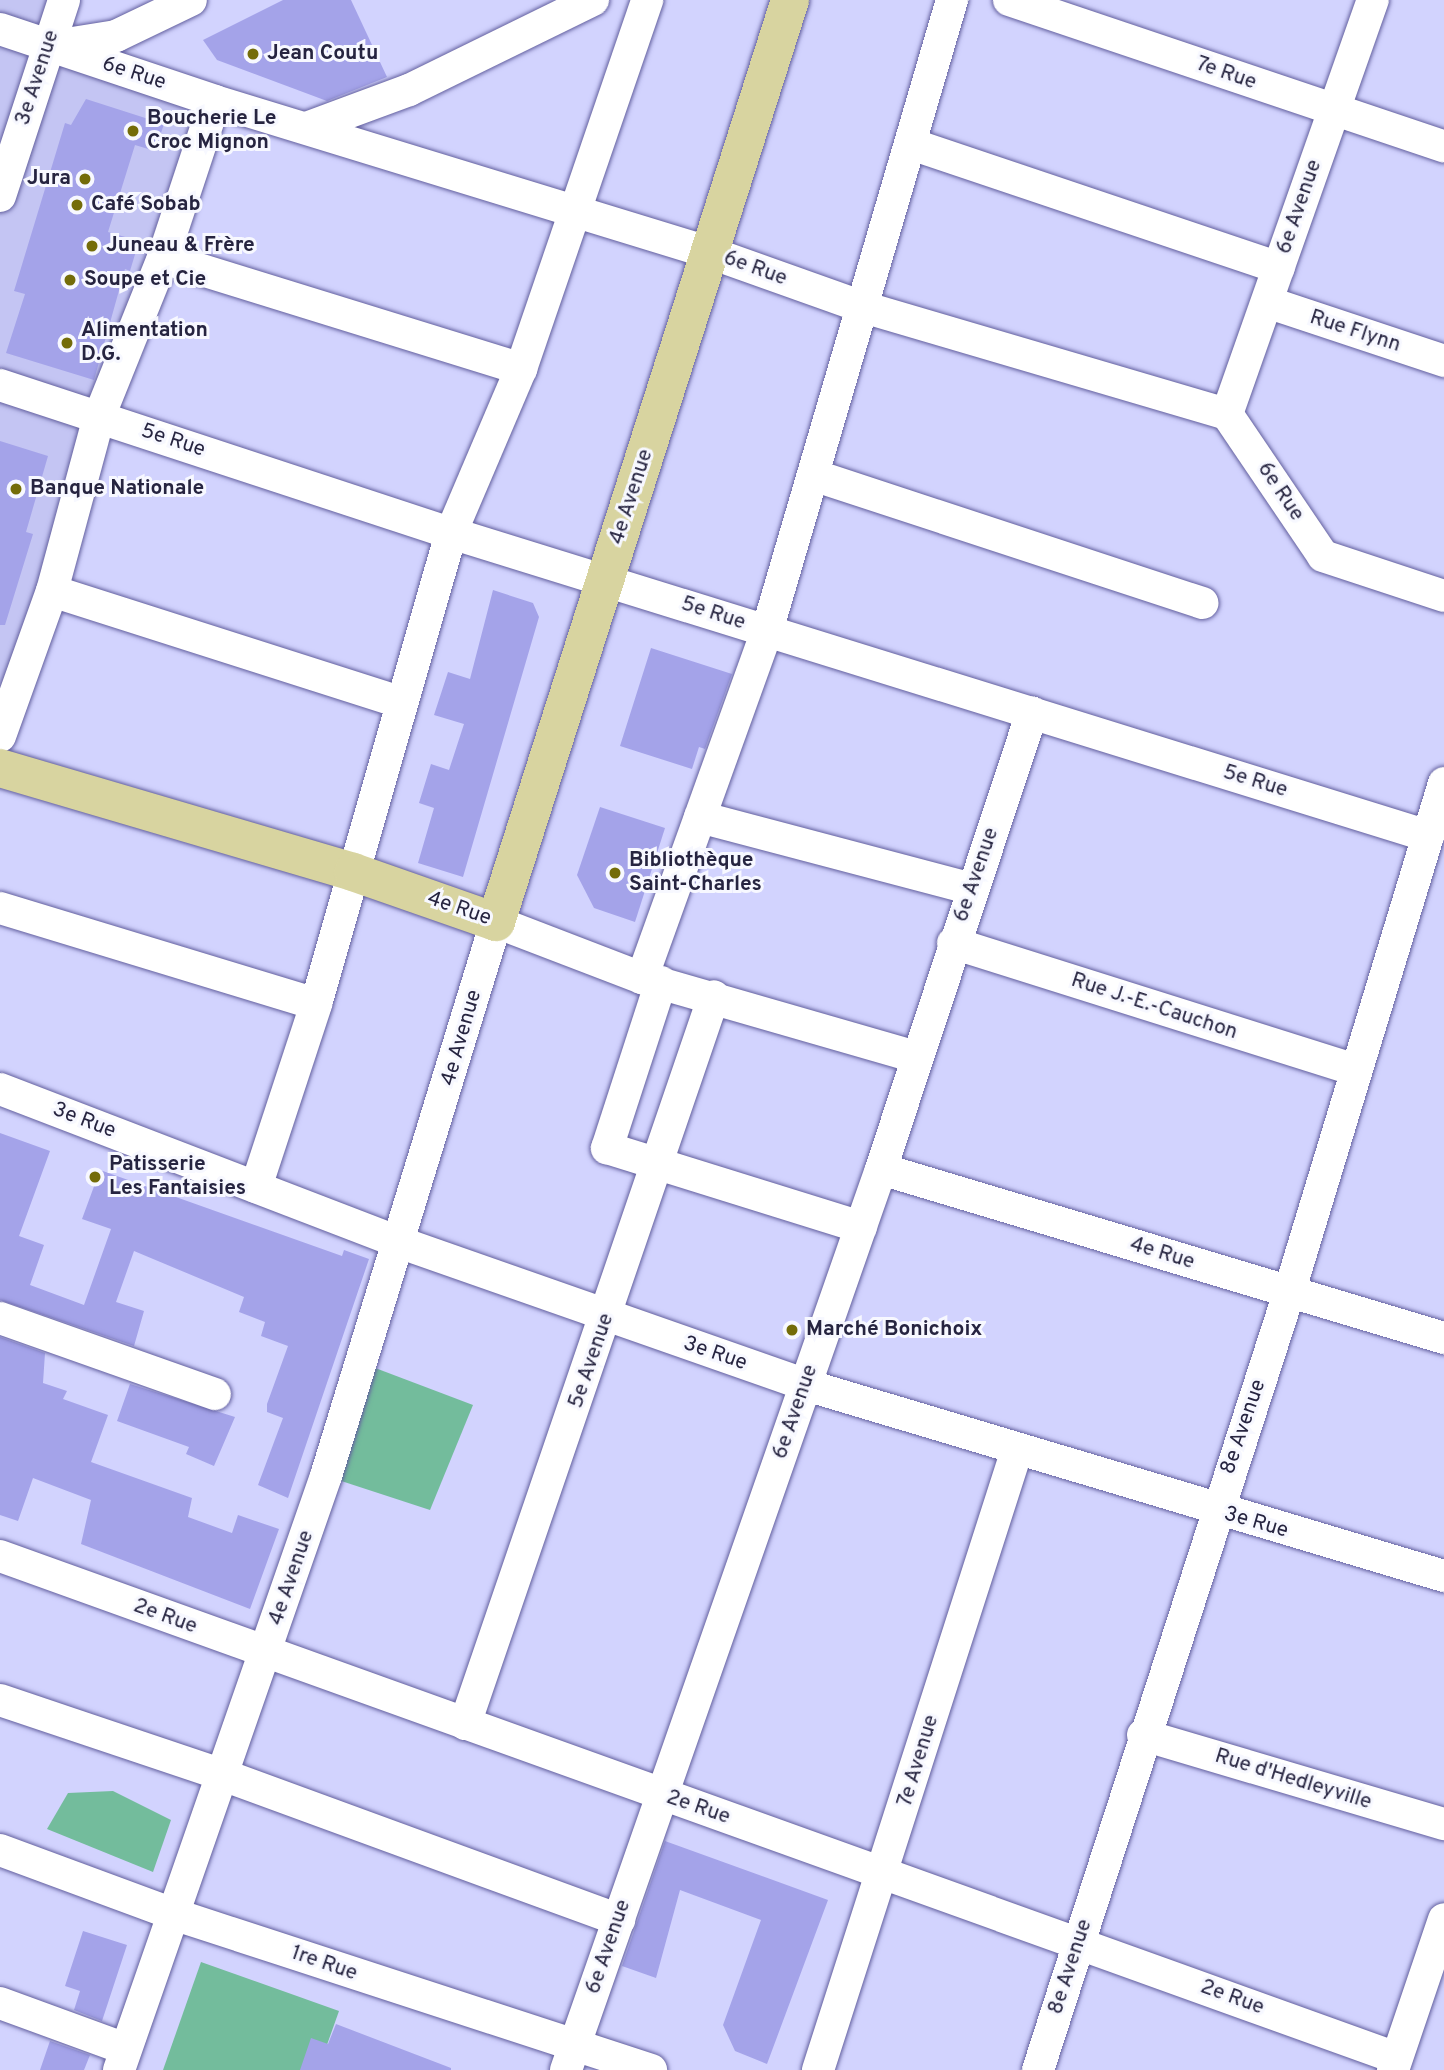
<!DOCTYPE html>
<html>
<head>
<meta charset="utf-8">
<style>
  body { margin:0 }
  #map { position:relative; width:1444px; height:2070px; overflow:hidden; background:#d2d3fe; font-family:Overpass,sans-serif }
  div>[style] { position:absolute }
  .built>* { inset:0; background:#c4c5f3 }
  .green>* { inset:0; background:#73bc9c }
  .building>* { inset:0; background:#a4a3e9 }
  .roads { filter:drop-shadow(0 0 2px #625f9e) drop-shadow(0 0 2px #625f9e) }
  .minor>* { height:32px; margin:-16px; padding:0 16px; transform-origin:16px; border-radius:16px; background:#fff }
  .major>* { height:38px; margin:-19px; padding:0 19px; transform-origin:19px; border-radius:19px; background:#d8d4a0 }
  .dots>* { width:19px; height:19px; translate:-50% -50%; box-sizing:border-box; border:4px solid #f7f8ff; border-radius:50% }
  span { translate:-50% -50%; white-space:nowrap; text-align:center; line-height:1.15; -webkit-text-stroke:6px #f7f8ff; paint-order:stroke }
  .poi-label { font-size:21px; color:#262440; font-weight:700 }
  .left { translate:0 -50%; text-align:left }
  .right { translate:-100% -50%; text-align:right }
  .street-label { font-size:21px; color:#262440 }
</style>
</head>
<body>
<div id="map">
  <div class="built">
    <div style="clip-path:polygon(0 0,64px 0,49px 45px,212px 103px,0 759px)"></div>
  </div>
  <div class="green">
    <div style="clip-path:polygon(362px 1363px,473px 1405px,430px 1510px,326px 1476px)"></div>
    <div style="clip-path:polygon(113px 1791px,171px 1820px,153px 1872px,47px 1829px,68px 1793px)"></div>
    <div style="clip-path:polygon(201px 1962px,339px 2011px,318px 2070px,163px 2070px)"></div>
  </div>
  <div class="building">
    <div style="clip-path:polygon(283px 0,351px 0,387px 77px,327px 101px,217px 60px,203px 40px)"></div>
    <div style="clip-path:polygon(86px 99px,164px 124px,155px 151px,135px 145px,108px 232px,139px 241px,130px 271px,125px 269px,94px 380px,6px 353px,25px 294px,14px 291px,65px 123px,71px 125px)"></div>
    <div style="clip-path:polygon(0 441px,48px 456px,26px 532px,33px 534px,5px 625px,0 625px)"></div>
    <div style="clip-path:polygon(493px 590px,533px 603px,539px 617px,463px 877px,418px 863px,434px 808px,419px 803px,431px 764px,449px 770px,464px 724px,434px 715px,448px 672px,470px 679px)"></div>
    <div style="clip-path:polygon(651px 648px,732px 674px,705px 749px,699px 747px,692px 769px,620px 746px)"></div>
    <div style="clip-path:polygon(600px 807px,665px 828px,635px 922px,594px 908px,577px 875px)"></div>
    <div style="clip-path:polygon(0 1133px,50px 1151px,19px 1236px,44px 1245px,30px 1285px,84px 1305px,111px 1229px,82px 1219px,100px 1170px,342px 1256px,344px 1250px,369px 1259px,288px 1498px,258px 1485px,283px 1418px,267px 1412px,267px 1404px,288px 1346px,261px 1336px,265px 1322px,239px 1312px,244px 1297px,134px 1251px,116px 1302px,144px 1311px,134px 1346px,0 1300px)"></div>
    <div style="clip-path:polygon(0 1337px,45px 1353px,43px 1383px,67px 1391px,63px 1399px,108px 1415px,91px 1462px,192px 1498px,188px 1517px,232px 1533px,238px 1515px,279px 1529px,250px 1609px,81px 1544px,91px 1500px,33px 1478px,18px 1521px,0 1515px)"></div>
    <div style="clip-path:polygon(130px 1384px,235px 1417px,214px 1466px,186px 1454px,189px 1447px,117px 1421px)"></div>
    <div style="clip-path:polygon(665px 1841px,828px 1900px,767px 2064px,735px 2051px,723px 2025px,761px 1920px,680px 1890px,656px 1978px,622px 1966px)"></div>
    <div style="clip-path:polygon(83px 1931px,127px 1945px,102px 2021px,74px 2010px,80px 1991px,65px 1986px)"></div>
    <div style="clip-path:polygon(336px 2024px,451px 2068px,451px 2070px,300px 2070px,311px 2038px,328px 2044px)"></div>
    <div style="clip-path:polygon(50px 2041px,90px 2055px,84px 2070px,40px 2070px)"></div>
  </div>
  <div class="roads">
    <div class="minor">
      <div style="left:1009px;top:0;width:459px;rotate:18.6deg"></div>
      <div style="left:0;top:29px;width:227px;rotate:18.5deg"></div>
      <div style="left:215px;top:101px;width:519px;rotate:17.04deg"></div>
      <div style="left:711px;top:253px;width:161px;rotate:19.6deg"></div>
      <div style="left:863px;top:307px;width:379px;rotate:16.4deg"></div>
      <div style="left:1227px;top:414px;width:171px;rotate:55.9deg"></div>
      <div style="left:1323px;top:556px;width:127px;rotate:18.3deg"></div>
      <div style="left:60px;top:45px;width:57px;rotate:-9.1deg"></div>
      <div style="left:116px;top:36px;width:83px;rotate:-25.6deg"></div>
      <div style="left:309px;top:127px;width:107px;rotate:-20.3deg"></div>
      <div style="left:409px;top:90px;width:205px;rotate:-26.1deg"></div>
      <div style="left:911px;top:144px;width:388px;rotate:18.6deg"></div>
      <div style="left:0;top:196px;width:206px;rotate:-71.9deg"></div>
      <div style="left:163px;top:258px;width:375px;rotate:17.2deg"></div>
      <div style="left:1267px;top:302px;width:187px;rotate:18.4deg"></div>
      <div style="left:0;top:385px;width:475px;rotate:18.2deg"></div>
      <div style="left:451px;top:533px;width:1023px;rotate:17.23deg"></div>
      <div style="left:1227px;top:414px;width:439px;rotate:-70.6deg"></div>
      <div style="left:813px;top:475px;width:410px;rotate:18.2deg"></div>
      <div style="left:52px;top:591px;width:365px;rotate:17.7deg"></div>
      <div style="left:0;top:736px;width:154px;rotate:-70.3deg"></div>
      <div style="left:52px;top:591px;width:180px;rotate:-74.9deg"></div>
      <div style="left:99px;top:417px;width:171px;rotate:-68.1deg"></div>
      <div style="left:163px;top:258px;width:165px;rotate:-71.7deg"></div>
      <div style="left:700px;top:817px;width:281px;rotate:14.8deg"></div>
      <div style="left:0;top:908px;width:330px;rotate:16.9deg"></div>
      <div style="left:953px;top:943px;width:422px;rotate:17.5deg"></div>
      <div style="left:642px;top:978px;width:369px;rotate:-70.2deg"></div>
      <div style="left:767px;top:631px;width:658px;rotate:-73.66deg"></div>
      <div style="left:661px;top:982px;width:175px;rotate:108deg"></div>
      <div style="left:607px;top:1148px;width:266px;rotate:17.3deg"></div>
      <div style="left:0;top:1089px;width:430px;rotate:21deg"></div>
      <div style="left:401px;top:1243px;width:429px;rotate:19.3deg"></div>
      <div style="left:806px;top:1385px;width:666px;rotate:16.67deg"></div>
      <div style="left:881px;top:1169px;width:588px;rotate:16.71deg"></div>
      <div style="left:256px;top:1187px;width:193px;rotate:-71.8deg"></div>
      <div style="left:316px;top:1004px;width:490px;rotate:-74deg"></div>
      <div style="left:451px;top:533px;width:178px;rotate:-66.9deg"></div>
      <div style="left:521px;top:369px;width:390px;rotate:-71.1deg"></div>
      <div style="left:0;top:1318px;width:228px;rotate:19.5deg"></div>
      <div style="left:0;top:1556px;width:1484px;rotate:19.77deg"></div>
      <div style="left:0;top:1700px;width:235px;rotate:18.6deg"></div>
      <div style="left:223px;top:1775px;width:422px;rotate:20.1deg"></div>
      <div style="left:465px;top:1724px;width:769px;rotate:-71.12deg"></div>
      <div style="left:1143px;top:1735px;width:314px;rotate:16.5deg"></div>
      <div style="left:0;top:1850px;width:184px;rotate:20.3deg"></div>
      <div style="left:173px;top:1914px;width:503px;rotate:18.07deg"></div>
      <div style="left:0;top:2003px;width:134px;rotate:20.1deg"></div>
      <div style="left:119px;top:2070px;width:629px;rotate:-70.79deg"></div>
      <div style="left:326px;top:1476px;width:579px;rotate:-72.94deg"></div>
      <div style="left:496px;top:922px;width:156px;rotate:21deg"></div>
      <div style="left:642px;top:978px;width:285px;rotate:16.1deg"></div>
      <div style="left:566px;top:2070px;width:954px;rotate:-70.73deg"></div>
      <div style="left:881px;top:1169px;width:481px;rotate:-71.7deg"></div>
      <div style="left:818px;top:2070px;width:651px;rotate:-72.21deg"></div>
      <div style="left:1038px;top:2070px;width:817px;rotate:-72.1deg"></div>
      <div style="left:1289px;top:1293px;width:533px;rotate:-73.09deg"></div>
      <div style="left:1393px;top:2070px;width:159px;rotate:-71.3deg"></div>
    </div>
    <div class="major">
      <div style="left:0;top:768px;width:368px;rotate:16.4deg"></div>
      <div style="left:353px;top:872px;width:151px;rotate:19.3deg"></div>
      <div style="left:496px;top:922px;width:968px;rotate:-72.31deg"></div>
    </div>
  </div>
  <div class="dots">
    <div style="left:253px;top:54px;background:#746c09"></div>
    <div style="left:133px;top:131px;background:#746c09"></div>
    <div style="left:85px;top:179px;background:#746c09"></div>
    <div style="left:77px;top:205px;background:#746c09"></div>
    <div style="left:92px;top:246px;background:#746c09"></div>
    <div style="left:70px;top:280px;background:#746c09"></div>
    <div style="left:67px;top:343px;background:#746c09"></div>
    <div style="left:16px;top:489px;background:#746c09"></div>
    <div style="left:615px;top:873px;background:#746c09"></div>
    <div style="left:95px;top:1177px;background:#746c09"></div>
    <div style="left:792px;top:1330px;background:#746c09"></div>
  </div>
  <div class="poi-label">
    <span class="left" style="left:267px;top:54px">Jean Coutu</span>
    <span class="left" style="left:147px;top:131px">Boucherie Le<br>Croc Mignon</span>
    <span class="right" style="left:71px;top:179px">Jura</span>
    <span class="left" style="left:91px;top:205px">Café Sobab</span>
    <span class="left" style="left:106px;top:246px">Juneau &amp; Frère</span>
    <span class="left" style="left:84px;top:280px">Soupe et Cie</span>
    <span class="left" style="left:81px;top:343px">Alimentation<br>D.G.</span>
    <span class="left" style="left:30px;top:489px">Banque Nationale</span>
    <span class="left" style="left:629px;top:873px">Bibliothèque<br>Saint-Charles</span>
    <span class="left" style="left:109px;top:1177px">Patisserie<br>Les Fantaisies</span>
    <span class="left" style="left:806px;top:1330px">Marché Bonichoix</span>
  </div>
  <div class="street-label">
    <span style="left:134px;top:74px;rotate:18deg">6e Rue</span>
    <span style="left:1226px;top:74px;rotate:19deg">7e Rue</span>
    <span style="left:38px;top:78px;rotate:-72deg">3e Avenue</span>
    <span style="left:1300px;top:207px;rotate:-71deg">6e Avenue</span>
    <span style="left:755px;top:269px;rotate:20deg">6e Rue</span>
    <span style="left:1355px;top:332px;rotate:18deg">Rue Flynn</span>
    <span style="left:173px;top:441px;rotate:18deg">5e Rue</span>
    <span style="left:1280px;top:492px;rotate:56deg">6e Rue</span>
    <span style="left:632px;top:497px;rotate:-72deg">4e Avenue</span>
    <span style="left:713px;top:614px;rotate:18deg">5e Rue</span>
    <span style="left:1255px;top:782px;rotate:17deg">5e Rue</span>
    <span style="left:977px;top:875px;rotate:-71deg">6e Avenue</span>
    <span style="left:459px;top:909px;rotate:19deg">4e Rue</span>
    <span style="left:1154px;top:1007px;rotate:18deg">Rue J.-E.-Cauchon</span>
    <span style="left:462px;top:1038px;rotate:-74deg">4e Avenue</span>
    <span style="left:84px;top:1121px;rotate:21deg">3e Rue</span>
    <span style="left:1162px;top:1254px;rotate:17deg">4e Rue</span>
    <span style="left:715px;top:1354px;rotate:19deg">3e Rue</span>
    <span style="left:592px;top:1361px;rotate:-71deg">5e Avenue</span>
    <span style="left:796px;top:1412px;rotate:-71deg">6e Avenue</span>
    <span style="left:1244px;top:1427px;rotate:-71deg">8e Avenue</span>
    <span style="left:1256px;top:1523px;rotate:16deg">3e Rue</span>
    <span style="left:292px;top:1578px;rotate:-71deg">4e Avenue</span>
    <span style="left:165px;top:1617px;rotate:20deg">2e Rue</span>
    <span style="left:919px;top:1761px;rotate:-73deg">7e Avenue</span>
    <span style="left:1293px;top:1780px;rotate:17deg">Rue d'Hedleyville</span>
    <span style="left:698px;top:1808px;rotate:19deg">2e Rue</span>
    <span style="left:609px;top:1947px;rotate:-71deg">6e Avenue</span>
    <span style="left:324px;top:1964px;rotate:19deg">1re Rue</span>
    <span style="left:1071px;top:1967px;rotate:-72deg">8e Avenue</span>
    <span style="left:1232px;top:1998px;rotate:20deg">2e Rue</span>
  </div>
</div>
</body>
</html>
